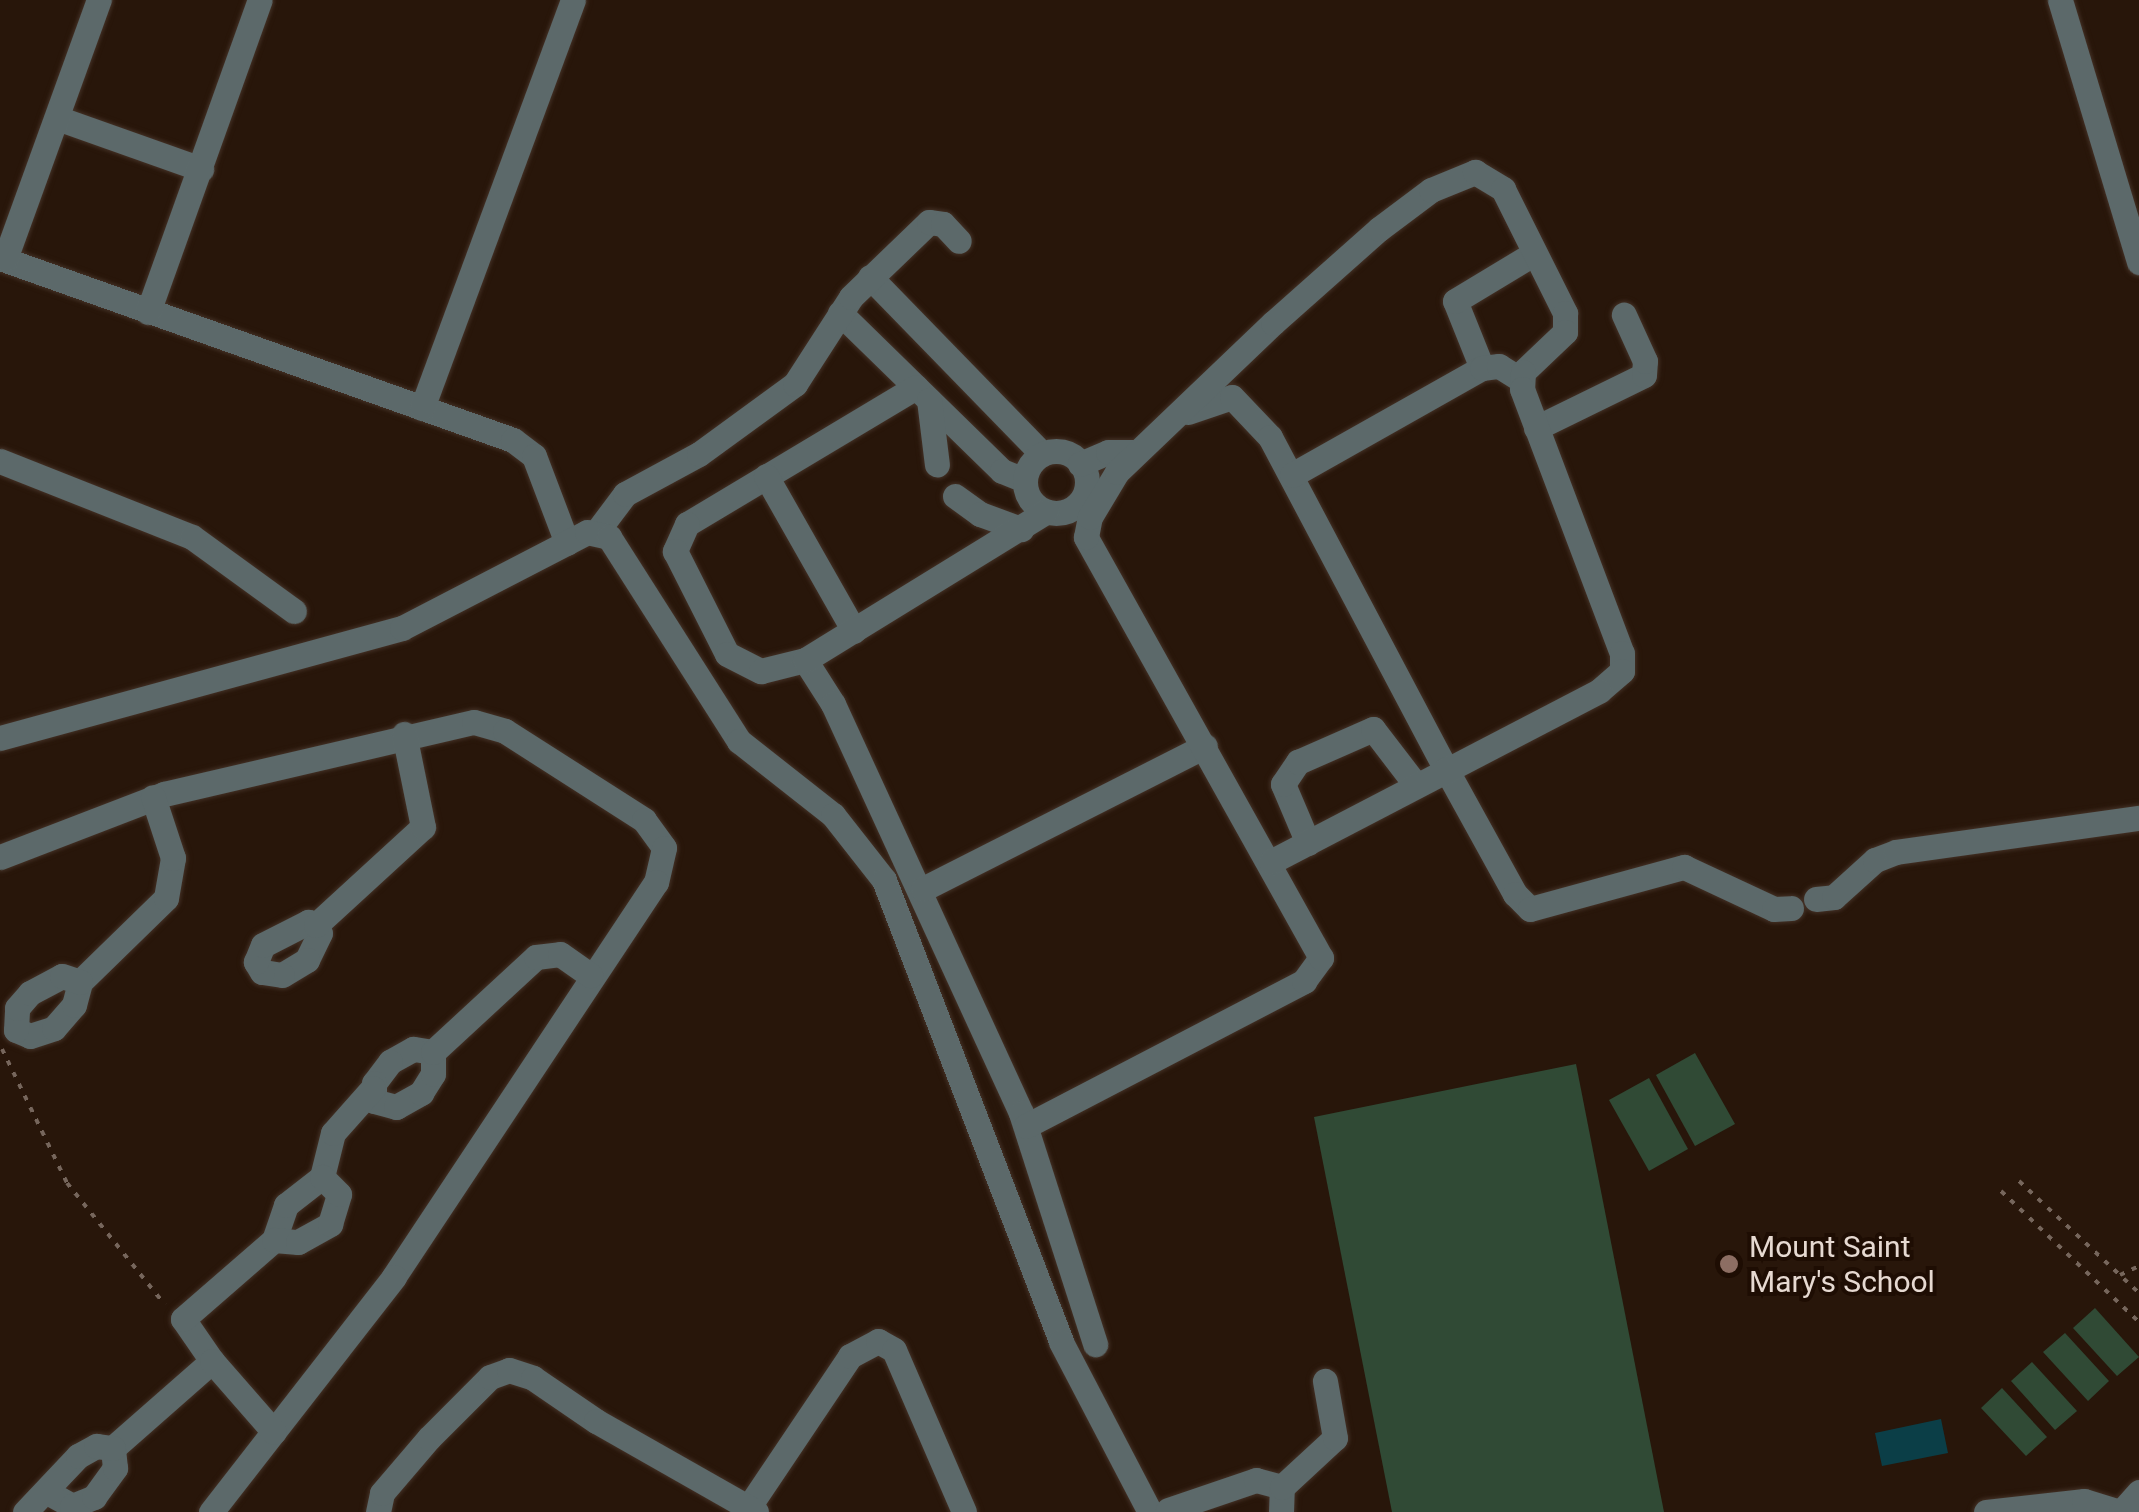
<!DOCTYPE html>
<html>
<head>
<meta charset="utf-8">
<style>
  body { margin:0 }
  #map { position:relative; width:2139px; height:1512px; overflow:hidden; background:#28160a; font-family:Roboto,sans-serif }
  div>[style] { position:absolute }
  .green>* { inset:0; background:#304a35 }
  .water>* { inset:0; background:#0b3e47 }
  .path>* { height:4px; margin-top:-2px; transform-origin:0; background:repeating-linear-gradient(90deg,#76665c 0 5px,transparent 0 13px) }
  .roads { filter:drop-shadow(0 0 2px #433126) drop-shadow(0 0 2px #433126) }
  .minor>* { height:25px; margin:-12.5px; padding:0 12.5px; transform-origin:12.5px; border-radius:12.5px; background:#5c696a }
  .minor>.ring { margin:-12.5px; padding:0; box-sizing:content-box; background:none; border:25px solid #5c696a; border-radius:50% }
  .dots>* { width:28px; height:28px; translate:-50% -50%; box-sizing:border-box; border:5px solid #1e0d03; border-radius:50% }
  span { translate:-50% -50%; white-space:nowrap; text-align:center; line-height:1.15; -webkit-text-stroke:8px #1e0d03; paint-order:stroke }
  .poi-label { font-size:30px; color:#e6d9d1 }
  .left { translate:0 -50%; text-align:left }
</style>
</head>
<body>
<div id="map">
  <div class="green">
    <div style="clip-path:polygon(1695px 1053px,1735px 1124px,1695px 1146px,1656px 1075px)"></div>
    <div style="clip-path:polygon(1576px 1064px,1664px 1512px,1392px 1512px,1314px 1117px)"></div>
    <div style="clip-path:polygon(1649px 1078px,1688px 1149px,1649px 1171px,1609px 1100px)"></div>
    <div style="clip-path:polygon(2095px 1308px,2139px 1357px,2117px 1376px,2073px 1328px)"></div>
    <div style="clip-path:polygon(2065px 1333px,2109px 1381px,2088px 1401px,2043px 1352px)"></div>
    <div style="clip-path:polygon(2032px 1362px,2077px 1411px,2055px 1430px,2011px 1381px)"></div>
    <div style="clip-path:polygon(2002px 1388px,2047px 1437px,2026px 1456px,1981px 1408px)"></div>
  </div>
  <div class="water">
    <div style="clip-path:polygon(1941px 1419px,1948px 1453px,1882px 1466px,1875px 1433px)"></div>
  </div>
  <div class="path">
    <div style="left:2px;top:1049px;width:149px;rotate:64.1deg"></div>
    <div style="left:67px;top:1183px;width:156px;rotate:51.2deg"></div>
    <div style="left:2019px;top:1181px;width:164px;rotate:43deg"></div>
    <div style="left:2001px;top:1191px;width:190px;rotate:43.5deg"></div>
    <div style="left:2120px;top:1275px;width:21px;rotate:-25deg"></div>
  </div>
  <div class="roads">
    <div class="minor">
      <div style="left:2060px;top:0;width:274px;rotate:73.2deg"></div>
      <div style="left:57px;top:118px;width:153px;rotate:19.5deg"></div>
      <div style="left:0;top:258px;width:544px;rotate:19.53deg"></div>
      <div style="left:513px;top:440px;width:26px;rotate:37deg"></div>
      <div style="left:534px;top:456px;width:93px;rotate:69.2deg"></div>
      <div style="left:5px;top:259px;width:276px;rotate:-70.1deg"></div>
      <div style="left:870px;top:277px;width:247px;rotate:45.8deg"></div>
      <div style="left:148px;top:312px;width:331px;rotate:-70.3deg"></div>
      <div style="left:840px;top:313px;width:226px;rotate:44.3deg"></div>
      <div style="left:1002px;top:471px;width:24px;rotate:22deg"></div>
      <div style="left:1482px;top:368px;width:72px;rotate:-111.9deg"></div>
      <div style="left:1455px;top:301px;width:91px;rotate:-31.1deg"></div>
      <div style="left:916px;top:387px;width:267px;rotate:149.1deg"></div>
      <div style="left:687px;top:524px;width:30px;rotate:114deg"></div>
      <div style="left:675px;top:551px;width:115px;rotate:63.2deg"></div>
      <div style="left:727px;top:654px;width:38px;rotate:27deg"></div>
      <div style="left:761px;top:671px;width:45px;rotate:-14deg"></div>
      <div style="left:805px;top:660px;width:52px;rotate:57.5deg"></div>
      <div style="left:833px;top:704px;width:450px;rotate:65.3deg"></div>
      <div style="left:1021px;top:1113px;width:243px;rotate:72.2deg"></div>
      <div style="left:929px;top:400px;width:65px;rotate:83deg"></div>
      <div style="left:422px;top:408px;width:435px;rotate:-69.7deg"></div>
      <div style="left:1188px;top:412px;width:46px;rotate:-18.8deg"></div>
      <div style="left:1232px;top:397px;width:55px;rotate:46.5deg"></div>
      <div style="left:1270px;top:437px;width:376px;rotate:62.1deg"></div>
      <div style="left:1446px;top:769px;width:143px;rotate:61.1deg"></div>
      <div style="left:1515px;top:894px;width:21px;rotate:45deg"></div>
      <div style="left:1530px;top:909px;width:160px;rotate:-15.3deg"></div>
      <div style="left:1684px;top:867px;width:99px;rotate:25deg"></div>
      <div style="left:1774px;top:909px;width:17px;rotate:-3deg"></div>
      <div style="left:1536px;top:428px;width:120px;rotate:-26.1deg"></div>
      <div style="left:1644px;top:375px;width:14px;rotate:-86deg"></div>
      <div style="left:1645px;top:361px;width:51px;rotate:-114.5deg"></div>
      <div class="ring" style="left:1025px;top:451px;width:37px;height:37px"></div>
      <div style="left:0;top:461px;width:206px;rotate:21.6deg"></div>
      <div style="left:192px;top:537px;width:126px;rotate:36deg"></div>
      <div style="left:1080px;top:464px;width:30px;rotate:-23deg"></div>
      <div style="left:1108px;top:452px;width:28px"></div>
      <div style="left:1292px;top:475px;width:218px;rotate:-29.4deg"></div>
      <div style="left:1482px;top:368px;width:17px;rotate:-7deg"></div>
      <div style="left:1499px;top:366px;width:25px;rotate:32deg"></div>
      <div style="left:766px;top:476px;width:178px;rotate:60.4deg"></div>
      <div style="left:955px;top:496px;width:31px;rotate:36deg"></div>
      <div style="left:980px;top:514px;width:44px;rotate:20.1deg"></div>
      <div style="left:598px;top:530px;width:45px;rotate:-53.1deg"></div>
      <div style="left:625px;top:494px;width:84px;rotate:-28.4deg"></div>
      <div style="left:699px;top:454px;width:119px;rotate:-36.1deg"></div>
      <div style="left:795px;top:384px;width:103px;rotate:-57.2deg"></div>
      <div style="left:851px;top:297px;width:108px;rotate:-43.9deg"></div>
      <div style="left:929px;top:222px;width:14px;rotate:8deg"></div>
      <div style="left:943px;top:224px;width:23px;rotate:47deg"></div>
      <div style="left:805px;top:660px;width:283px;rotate:-31.6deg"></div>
      <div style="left:0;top:738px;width:417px;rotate:-15.3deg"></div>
      <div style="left:402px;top:628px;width:208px;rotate:-27.4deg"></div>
      <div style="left:587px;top:532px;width:23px;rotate:13deg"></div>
      <div style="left:609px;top:537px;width:242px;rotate:57.5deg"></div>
      <div style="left:739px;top:741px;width:120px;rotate:38.2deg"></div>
      <div style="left:833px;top:815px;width:83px;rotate:51.9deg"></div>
      <div style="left:884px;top:880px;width:495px;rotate:69deg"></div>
      <div style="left:1061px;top:1342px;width:192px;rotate:62.4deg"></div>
      <div style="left:1308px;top:843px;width:64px;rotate:-113deg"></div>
      <div style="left:1283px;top:784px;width:27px;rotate:-56deg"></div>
      <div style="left:1298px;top:762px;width:82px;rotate:-23.7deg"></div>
      <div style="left:1373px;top:729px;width:71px;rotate:52.5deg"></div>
      <div style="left:0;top:857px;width:176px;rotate:-21deg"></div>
      <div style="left:164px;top:794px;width:318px;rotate:-13.1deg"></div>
      <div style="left:474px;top:722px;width:32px;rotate:16deg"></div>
      <div style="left:505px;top:731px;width:165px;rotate:32.6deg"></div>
      <div style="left:644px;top:820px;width:34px;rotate:54deg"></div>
      <div style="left:664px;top:848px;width:35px;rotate:103deg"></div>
      <div style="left:656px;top:882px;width:474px;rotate:123.6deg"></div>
      <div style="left:394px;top:1277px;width:298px;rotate:127.9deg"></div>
      <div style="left:923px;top:889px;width:316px;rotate:-26.9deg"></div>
      <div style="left:1816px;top:899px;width:18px;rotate:-6deg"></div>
      <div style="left:1834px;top:897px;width:55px;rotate:-42.1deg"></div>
      <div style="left:1875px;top:860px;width:22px;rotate:-21deg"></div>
      <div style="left:1896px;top:852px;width:245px;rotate:-8deg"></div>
      <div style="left:308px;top:922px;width:16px;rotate:43deg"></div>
      <div style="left:320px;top:933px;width:30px;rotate:116deg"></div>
      <div style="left:307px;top:960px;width:29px;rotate:149deg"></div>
      <div style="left:282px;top:975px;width:20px;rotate:-171deg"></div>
      <div style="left:262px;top:972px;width:12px;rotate:-121deg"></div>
      <div style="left:256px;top:962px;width:18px;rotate:-68deg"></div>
      <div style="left:263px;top:945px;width:51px;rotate:-27.1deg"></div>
      <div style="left:316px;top:925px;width:145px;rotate:-42.5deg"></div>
      <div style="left:423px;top:827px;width:95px;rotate:-101.5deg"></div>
      <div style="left:16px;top:1030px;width:15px;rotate:23deg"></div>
      <div style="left:30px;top:1036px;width:25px;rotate:-18deg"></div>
      <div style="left:54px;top:1028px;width:30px;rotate:-49deg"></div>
      <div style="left:74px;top:1005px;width:24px;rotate:-75deg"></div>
      <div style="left:80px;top:982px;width:120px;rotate:-44.3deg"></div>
      <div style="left:166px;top:898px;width:41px;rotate:-80.1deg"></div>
      <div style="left:173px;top:858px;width:64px;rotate:-108.2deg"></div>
      <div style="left:16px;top:1030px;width:22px;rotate:-87deg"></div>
      <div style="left:17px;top:1008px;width:20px;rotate:-49deg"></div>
      <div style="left:30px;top:993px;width:36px;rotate:-28deg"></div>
      <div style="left:62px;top:976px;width:19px;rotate:18deg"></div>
      <div style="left:433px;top:1052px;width:20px;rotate:-171deg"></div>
      <div style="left:413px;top:1049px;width:26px;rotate:151deg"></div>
      <div style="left:390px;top:1062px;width:26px;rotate:127deg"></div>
      <div style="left:374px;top:1083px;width:18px;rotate:90deg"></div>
      <div style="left:374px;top:1101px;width:23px;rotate:15deg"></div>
      <div style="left:396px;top:1107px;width:29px;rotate:-29deg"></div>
      <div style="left:421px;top:1093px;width:22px;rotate:-58deg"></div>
      <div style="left:433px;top:1074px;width:22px;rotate:-90deg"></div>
      <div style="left:433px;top:1052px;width:140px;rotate:-42.7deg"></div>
      <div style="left:536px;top:957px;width:24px;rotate:-7deg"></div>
      <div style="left:560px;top:954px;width:37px;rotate:35deg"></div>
      <div style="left:1026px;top:1126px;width:314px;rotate:-27.5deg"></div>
      <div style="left:1304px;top:981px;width:29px;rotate:-54deg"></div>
      <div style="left:1321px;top:958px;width:482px;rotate:-119.2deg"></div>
      <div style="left:1086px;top:537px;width:20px;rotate:-79deg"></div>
      <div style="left:1090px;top:517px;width:52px;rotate:-59deg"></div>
      <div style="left:1117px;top:472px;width:216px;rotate:-43.7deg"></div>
      <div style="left:1273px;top:323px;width:142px;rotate:-41.6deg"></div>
      <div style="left:1379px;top:229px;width:65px;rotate:-36.9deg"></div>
      <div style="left:1431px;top:190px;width:48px;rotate:-22.2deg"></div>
      <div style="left:1475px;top:172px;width:33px;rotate:31deg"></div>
      <div style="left:1503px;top:189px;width:139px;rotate:63.4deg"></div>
      <div style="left:1565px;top:313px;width:19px;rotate:90deg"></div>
      <div style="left:1565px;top:332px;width:58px;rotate:136.4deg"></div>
      <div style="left:1523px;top:372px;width:17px;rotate:93deg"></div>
      <div style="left:1522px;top:389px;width:282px;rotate:69.3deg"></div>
      <div style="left:1622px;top:653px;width:18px;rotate:90deg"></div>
      <div style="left:1622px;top:671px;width:30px;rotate:139deg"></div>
      <div style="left:1599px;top:691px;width:370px;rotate:152.5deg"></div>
      <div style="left:322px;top:1177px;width:45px;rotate:-76deg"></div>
      <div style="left:333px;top:1133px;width:60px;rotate:-48.4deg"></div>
      <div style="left:274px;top:1240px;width:37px;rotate:-71deg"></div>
      <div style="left:286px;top:1205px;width:46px;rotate:-37.9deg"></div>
      <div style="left:212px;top:1361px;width:51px;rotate:-124.6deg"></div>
      <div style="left:183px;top:1319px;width:121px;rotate:-41deg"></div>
      <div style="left:274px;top:1240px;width:24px;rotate:5deg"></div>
      <div style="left:298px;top:1242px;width:37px;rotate:-29deg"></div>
      <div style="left:330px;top:1224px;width:31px;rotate:-73deg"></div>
      <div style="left:339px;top:1194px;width:24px;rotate:-135deg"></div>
      <div style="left:113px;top:1448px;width:132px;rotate:-41.3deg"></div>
      <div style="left:212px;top:1361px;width:94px;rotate:48.9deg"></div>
      <div style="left:49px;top:1493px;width:26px;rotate:29deg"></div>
      <div style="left:72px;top:1506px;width:24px;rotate:-22deg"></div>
      <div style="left:94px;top:1497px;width:36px;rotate:-54deg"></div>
      <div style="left:115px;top:1468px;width:20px;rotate:-96deg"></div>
      <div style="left:748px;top:1508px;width:183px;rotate:-56.1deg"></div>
      <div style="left:850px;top:1356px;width:32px;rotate:-28deg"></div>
      <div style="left:878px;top:1341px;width:18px;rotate:29deg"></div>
      <div style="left:894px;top:1350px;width:176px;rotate:66.6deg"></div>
      <div style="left:1168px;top:1510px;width:93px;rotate:-18.8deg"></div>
      <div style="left:1256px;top:1480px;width:27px;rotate:15deg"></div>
      <div style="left:25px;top:1512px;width:77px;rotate:-46.6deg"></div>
      <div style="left:78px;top:1456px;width:21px;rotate:-29deg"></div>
      <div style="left:96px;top:1446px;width:17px;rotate:7deg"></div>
      <div style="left:378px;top:1512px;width:19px;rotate:-78deg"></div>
      <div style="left:382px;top:1493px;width:72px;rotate:-49.5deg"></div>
      <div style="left:429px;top:1438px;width:86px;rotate:-45deg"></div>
      <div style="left:490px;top:1377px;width:20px;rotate:-20deg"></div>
      <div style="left:509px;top:1370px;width:25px;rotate:18deg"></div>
      <div style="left:533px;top:1378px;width:76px;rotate:34.3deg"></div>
      <div style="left:596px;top:1421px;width:184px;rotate:29.6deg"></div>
      <div style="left:1281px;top:1512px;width:25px;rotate:-88deg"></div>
      <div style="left:1282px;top:1487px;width:72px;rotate:-42.8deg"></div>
      <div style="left:1335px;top:1438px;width:58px;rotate:-100deg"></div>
      <div style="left:1986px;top:1512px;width:99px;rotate:-6.4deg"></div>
      <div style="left:2084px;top:1501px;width:39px;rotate:17deg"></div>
      <div style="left:2121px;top:1512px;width:27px;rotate:-48deg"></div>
    </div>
  </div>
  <div class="dots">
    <div style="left:1729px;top:1264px;background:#8d6e63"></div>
  </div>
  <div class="poi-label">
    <span class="left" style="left:1749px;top:1264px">Mount Saint<br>Mary's School</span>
  </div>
</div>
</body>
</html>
